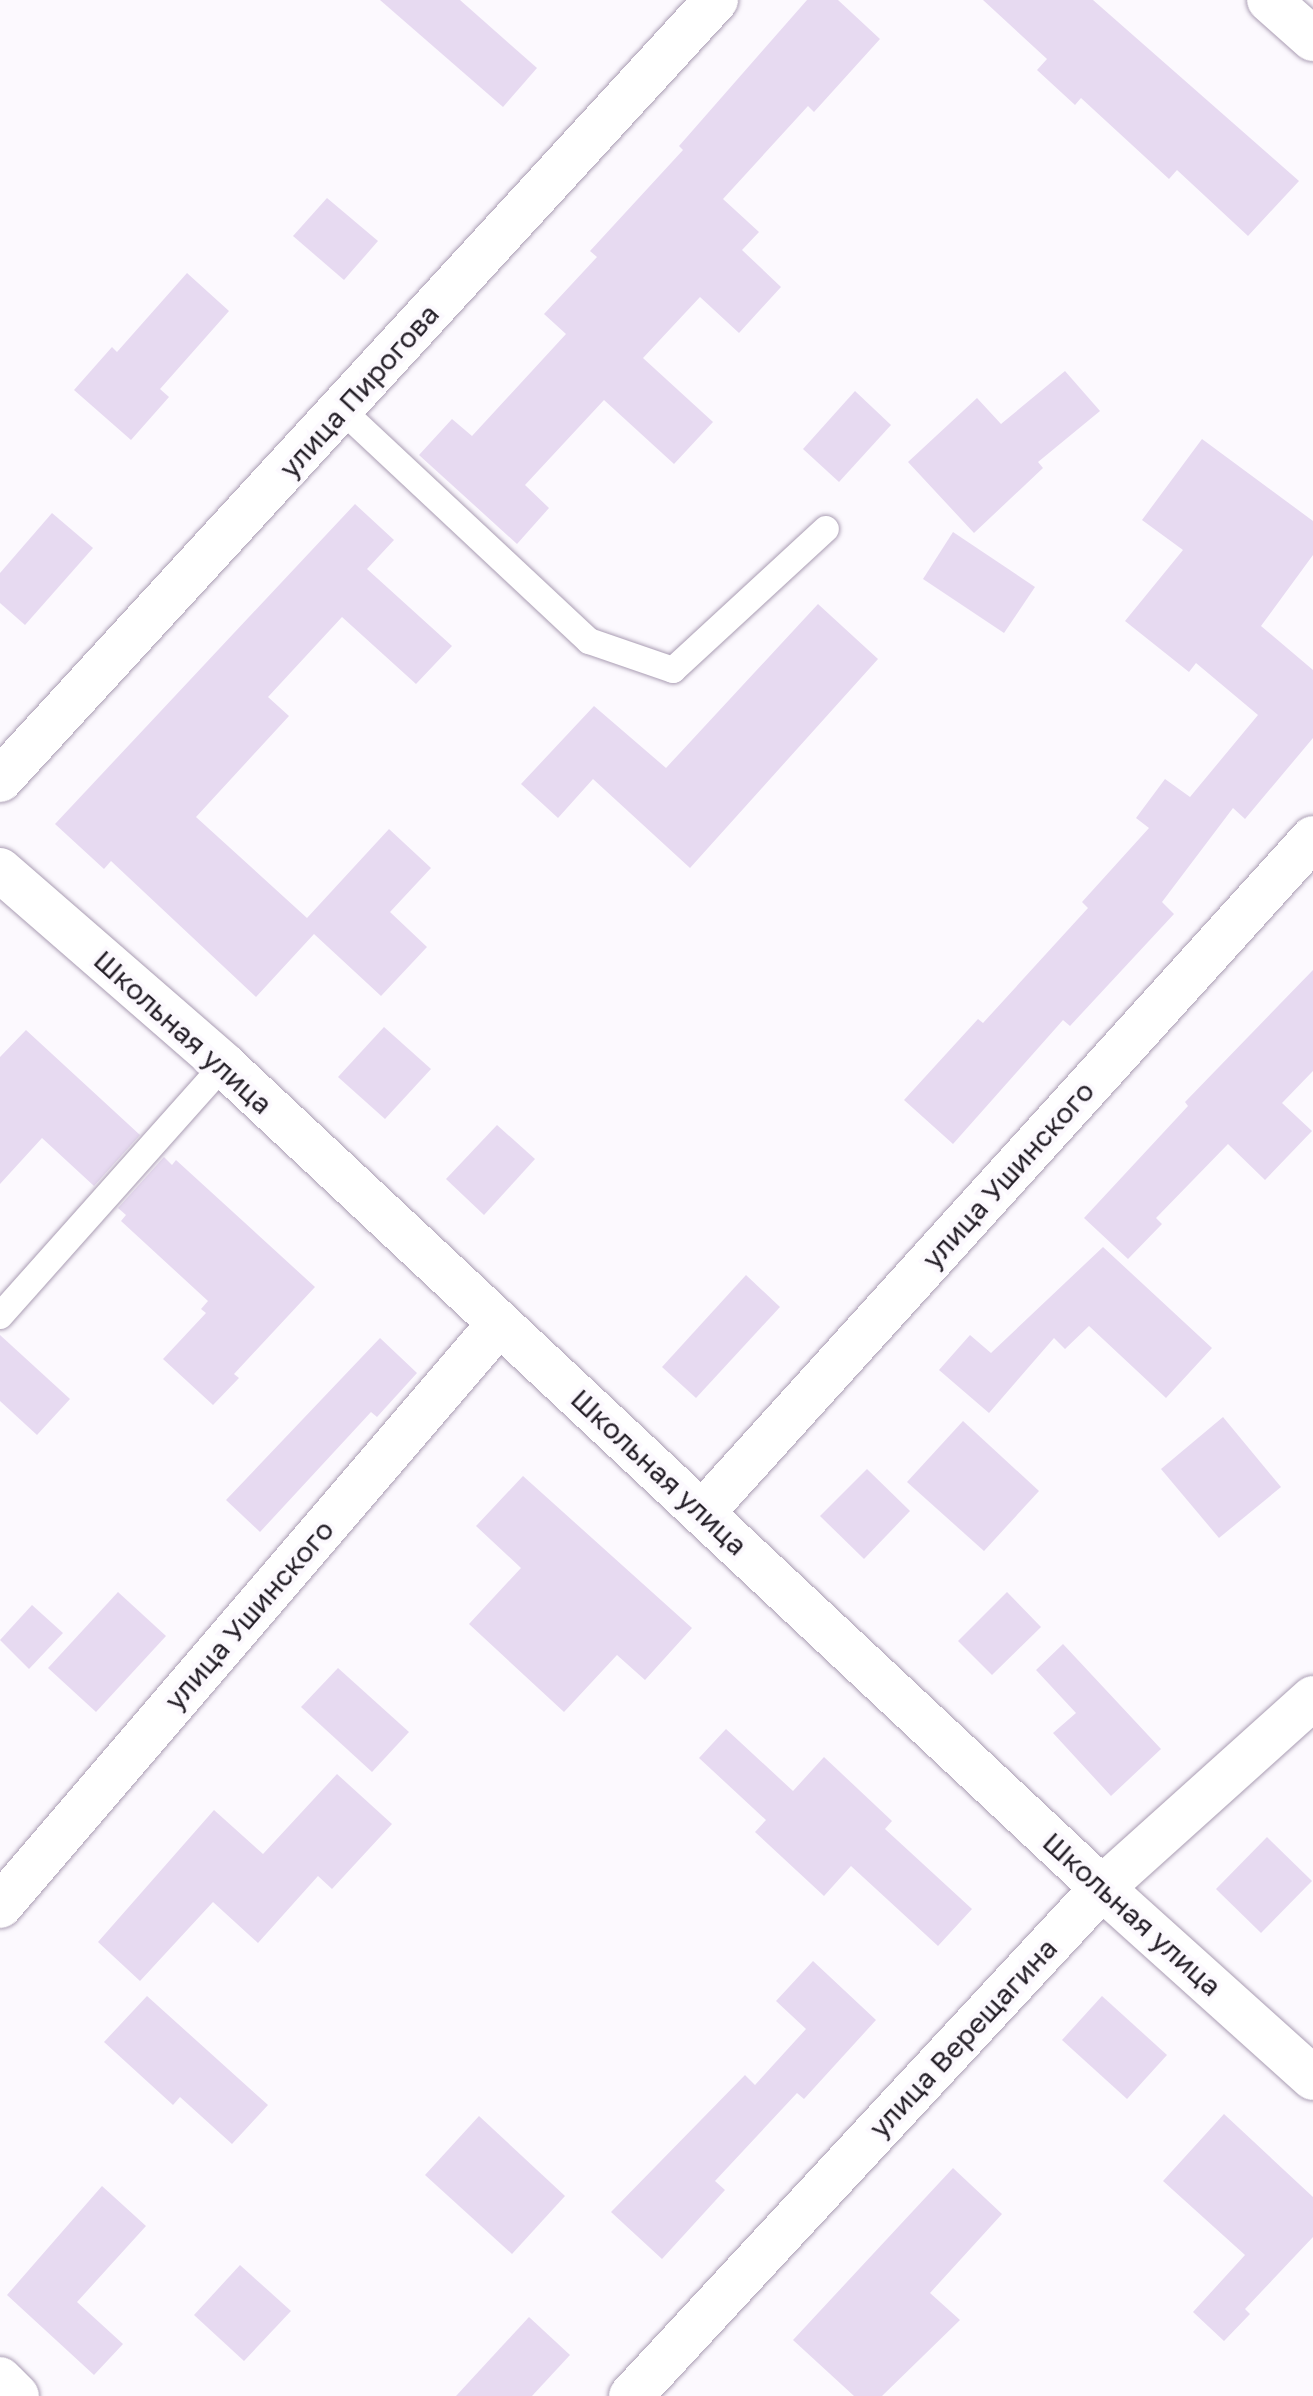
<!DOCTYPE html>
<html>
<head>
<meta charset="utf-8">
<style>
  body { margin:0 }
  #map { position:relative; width:1313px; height:2396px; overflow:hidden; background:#fcf9fe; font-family:"Golos Text",sans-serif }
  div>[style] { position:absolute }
  .building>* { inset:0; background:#e7daf1 }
  .roads { filter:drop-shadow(0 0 2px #aa9db3) drop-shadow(0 0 2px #aa9db3) }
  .service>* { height:26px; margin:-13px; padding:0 13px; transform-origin:13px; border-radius:13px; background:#fff }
  .minor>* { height:44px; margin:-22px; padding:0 22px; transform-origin:22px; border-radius:22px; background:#fff }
  .tertiary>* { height:44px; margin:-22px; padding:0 22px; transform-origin:22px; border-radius:22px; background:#fff }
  span { translate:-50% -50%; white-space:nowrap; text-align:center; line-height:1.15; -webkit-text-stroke:8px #fcf9fe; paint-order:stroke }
  .street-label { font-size:28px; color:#262129 }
</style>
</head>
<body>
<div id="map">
  <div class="building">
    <div style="clip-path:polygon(380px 0,460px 0,537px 68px,503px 107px)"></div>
    <div style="clip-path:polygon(807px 0,838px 0,880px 39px,814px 112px,808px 106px,723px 199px,759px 232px,742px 250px,781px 287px,739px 333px,700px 297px,643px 358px,713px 422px,674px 464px,604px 400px,525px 485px,549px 508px,517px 544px,419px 455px,452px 419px,472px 436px,566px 334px,544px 314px,597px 257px,590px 251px,683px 150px,679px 146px)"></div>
    <div style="clip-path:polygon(983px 0,1093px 0,1299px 181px,1248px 236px,1177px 170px,1169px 179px,1081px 98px,1075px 105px,1037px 70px,1047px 59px)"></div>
    <div style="clip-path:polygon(327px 198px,378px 241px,344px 280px,293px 236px)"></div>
    <div style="clip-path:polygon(187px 273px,229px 311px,160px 389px,169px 397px,131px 440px,74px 390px,112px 347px,117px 352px)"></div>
    <div style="clip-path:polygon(1065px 371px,1100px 411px,1038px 462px,1043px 468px,974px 533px,908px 462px,977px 398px,1001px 424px)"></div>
    <div style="clip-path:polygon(855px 391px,891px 425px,839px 482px,803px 449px)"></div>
    <div style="clip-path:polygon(1202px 439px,1313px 521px,1313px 555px,1261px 626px,1313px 670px,1313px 738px,1245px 819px,1233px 808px,1162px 902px,1174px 914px,1070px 1026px,1063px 1020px,953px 1144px,904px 1100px,978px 1019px,983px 1023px,1088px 908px,1082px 902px,1149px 828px,1136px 818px,1165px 779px,1190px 797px,1258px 715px,1196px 663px,1189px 672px,1125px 621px,1183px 550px,1142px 520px)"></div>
    <div style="clip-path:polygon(355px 504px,394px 540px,367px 569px,452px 646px,416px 684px,342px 617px,268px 697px,289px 716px,196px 817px,307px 918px,389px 829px,431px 868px,390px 912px,427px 947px,381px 996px,314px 934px,256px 997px,111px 861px,104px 869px,55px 824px)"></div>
    <div style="clip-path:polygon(52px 513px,93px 548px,25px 625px,0 603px,0 573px)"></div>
    <div style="clip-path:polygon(953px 532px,1035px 587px,1004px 633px,923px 579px)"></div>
    <div style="clip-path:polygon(818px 604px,878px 659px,690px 868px,593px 779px,558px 818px,521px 784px,594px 706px,666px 768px)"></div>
    <div style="clip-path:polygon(1313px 970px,1313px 1071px,1282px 1103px,1312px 1131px,1265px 1180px,1228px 1144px,1156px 1218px,1162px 1224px,1128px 1259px,1084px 1218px,1188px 1106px,1185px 1102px)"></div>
    <div style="clip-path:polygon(384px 1027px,431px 1069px,385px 1119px,338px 1077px)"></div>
    <div style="clip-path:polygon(26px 1030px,140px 1135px,94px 1186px,42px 1138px,0 1184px,0 1057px)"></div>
    <div style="clip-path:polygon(497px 1125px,535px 1159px,484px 1215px,446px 1179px)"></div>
    <div style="clip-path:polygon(164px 1157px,172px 1165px,176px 1160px,315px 1287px,234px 1374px,239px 1378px,213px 1405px,163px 1359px,206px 1313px,201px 1309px,208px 1301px,121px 1221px,126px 1215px,118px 1208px)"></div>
    <div style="clip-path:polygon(1103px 1247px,1212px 1348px,1166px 1398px,1089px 1326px,1065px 1349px,1054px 1338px,989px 1413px,939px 1370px,970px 1335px,991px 1353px)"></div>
    <div style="clip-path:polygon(746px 1275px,780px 1307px,696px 1398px,662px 1367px)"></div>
    <div style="clip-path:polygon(0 1335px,70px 1399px,37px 1435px,0 1401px)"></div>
    <div style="clip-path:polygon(380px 1338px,417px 1373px,377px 1417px,371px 1412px,260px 1532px,226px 1500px)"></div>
    <div style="clip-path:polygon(1223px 1417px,1281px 1487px,1219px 1538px,1161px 1469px)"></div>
    <div style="clip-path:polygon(963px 1421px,1039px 1491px,984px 1551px,907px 1482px)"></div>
    <div style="clip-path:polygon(867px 1469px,910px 1511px,864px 1559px,820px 1516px)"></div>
    <div style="clip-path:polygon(523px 1476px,692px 1628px,645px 1680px,617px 1655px,564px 1712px,469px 1624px,521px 1568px,476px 1526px)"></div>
    <div style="clip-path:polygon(118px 1592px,166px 1636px,96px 1712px,48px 1668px)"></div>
    <div style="clip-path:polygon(1007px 1592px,1041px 1627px,992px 1675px,958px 1641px)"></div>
    <div style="clip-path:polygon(32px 1605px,63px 1633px,29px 1669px,0 1640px)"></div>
    <div style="clip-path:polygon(1063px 1644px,1161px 1749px,1111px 1796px,1053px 1733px,1076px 1713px,1036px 1670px)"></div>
    <div style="clip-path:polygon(338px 1668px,409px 1732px,372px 1772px,301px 1707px)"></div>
    <div style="clip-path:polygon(726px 1729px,793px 1791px,824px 1757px,892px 1821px,885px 1829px,972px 1909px,938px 1946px,851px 1866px,824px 1896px,755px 1832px,766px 1820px,699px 1758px)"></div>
    <div style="clip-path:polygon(337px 1774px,392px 1824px,332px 1889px,318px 1876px,258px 1943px,213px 1902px,140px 1981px,98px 1942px,214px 1810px,263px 1854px)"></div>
    <div style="clip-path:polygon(1267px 1837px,1312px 1881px,1261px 1933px,1216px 1889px)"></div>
    <div style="clip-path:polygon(813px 1961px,876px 2020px,804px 2099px,797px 2093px,715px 2181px,725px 2190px,662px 2259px,611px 2212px,745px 2075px,755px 2085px,806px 2029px,776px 2001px)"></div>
    <div style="clip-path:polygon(147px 1996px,268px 2105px,232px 2144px,180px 2097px,173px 2105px,104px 2042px)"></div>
    <div style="clip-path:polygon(1102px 1996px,1167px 2055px,1127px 2099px,1062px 2040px)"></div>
    <div style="clip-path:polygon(1224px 2114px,1313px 2197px,1313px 2237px,1245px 2309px,1250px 2314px,1224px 2341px,1193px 2312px,1245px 2255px,1163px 2181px)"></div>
    <div style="clip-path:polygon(479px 2116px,565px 2196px,512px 2254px,425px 2175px)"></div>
    <div style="clip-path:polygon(953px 2168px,1002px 2214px,930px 2293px,960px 2320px,882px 2396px,854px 2396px,793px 2340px)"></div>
    <div style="clip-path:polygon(102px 2186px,146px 2226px,77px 2302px,123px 2344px,94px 2375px,7px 2295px)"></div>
    <div style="clip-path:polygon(240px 2265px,291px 2311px,244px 2361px,194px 2315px)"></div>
    <div style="clip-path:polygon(529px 2317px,570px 2355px,532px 2396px,456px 2396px)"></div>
  </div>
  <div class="roads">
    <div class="service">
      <div style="left:342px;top:410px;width:338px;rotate:43.1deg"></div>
      <div style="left:589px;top:641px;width:89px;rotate:19deg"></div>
      <div style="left:673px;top:670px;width:208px;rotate:-42.7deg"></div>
      <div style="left:0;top:1316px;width:336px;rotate:-48.3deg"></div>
    </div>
    <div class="minor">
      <div style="left:1269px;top:0;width:59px;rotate:41.6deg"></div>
      <div style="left:703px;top:1512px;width:909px;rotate:-47.85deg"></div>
      <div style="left:0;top:1906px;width:765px;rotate:-49.4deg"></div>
      <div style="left:0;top:2379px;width:24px;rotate:45deg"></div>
      <div style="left:631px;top:2396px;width:693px;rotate:-47.16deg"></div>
      <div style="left:1102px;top:1888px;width:284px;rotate:-42deg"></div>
    </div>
    <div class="tertiary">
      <div style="left:0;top:780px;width:1059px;rotate:-47.45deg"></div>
      <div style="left:0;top:870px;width:297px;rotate:41deg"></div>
      <div style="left:224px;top:1065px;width:1203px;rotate:43.15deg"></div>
      <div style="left:1102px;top:1888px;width:284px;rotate:42deg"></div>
    </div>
  </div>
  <div class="street-label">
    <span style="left:359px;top:391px;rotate:-48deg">улица Пирогова</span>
    <span style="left:183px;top:1032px;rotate:42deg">Школьная улица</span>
    <span style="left:1008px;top:1175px;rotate:-48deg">улица Ушинского</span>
    <span style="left:659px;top:1472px;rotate:43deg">Школьная улица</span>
    <span style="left:249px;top:1615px;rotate:-49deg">улица Ушинского</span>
    <span style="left:1132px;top:1914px;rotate:42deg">Школьная улица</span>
    <span style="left:963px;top:2038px;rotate:-47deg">улица Верещагина</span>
  </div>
</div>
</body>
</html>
